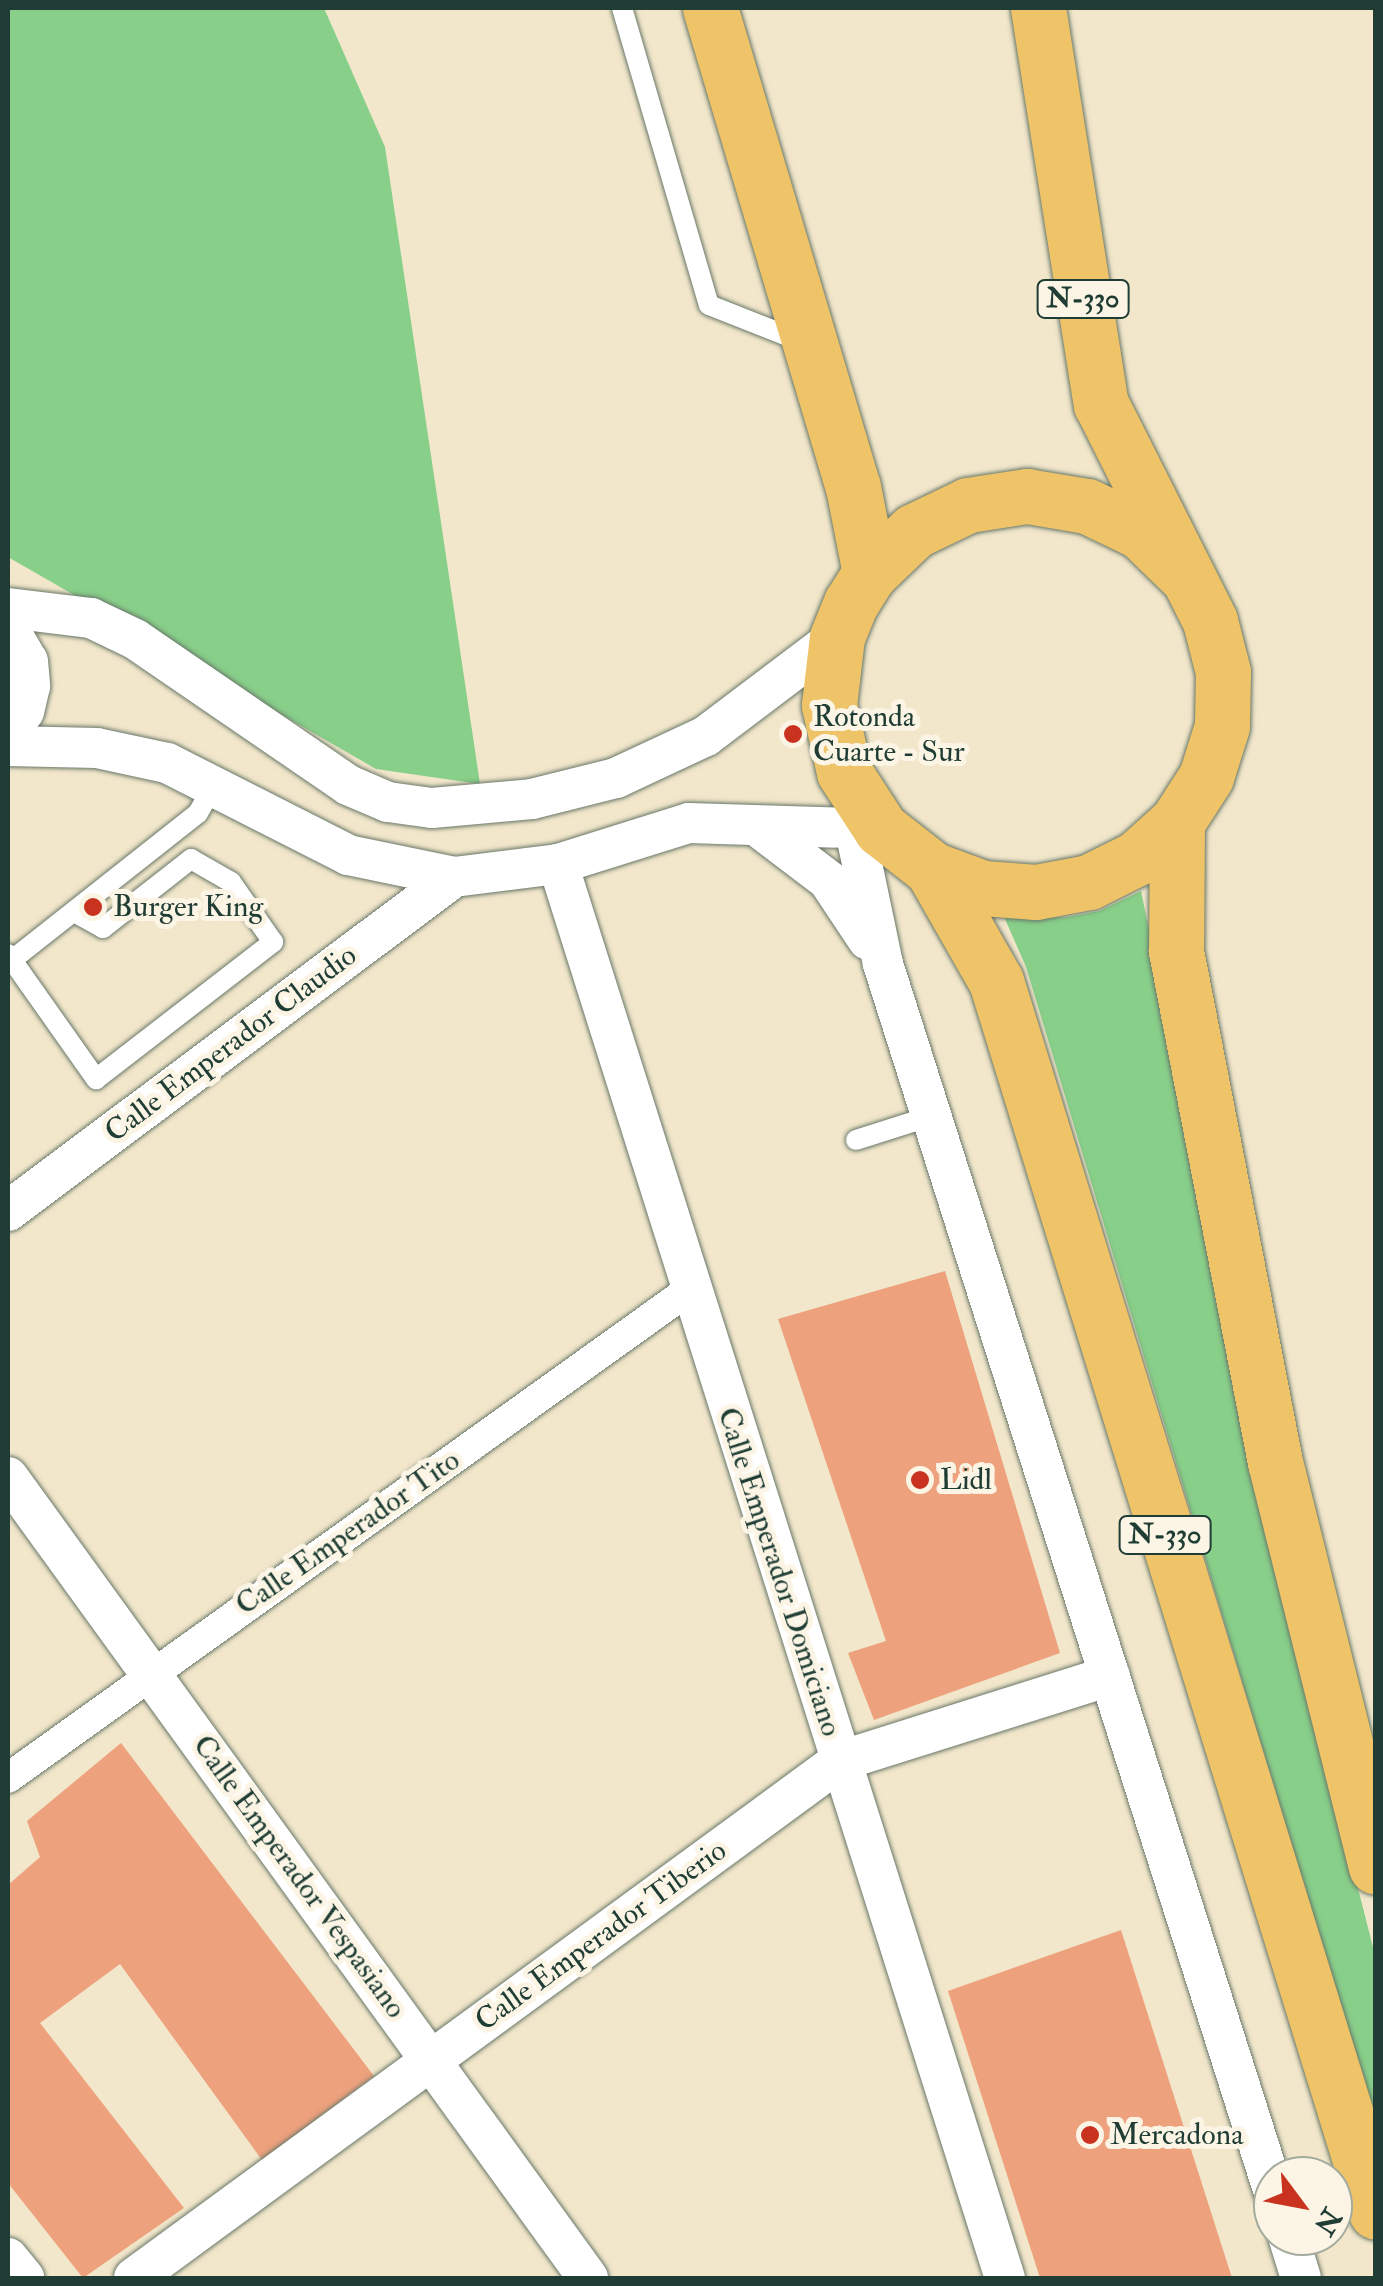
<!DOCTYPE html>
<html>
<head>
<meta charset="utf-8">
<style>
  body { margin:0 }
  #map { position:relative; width:1383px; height:2286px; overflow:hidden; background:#f2e7cb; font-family:"IM FELL Double Pica",serif }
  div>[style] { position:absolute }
  .green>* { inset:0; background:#88cf8a }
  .building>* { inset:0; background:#eda17d }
  .roads { filter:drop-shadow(0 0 2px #697869) drop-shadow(0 0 2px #697869) }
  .service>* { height:20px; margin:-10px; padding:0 10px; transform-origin:10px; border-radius:10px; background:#fff }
  .pedestrian>* { height:30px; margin:-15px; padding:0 15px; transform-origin:15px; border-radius:15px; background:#fff }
  .minor>* { height:40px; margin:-20px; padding:0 20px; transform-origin:20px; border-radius:20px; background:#fff }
  .trunk>* { height:55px; margin:-27.5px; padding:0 27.5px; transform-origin:27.5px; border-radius:27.5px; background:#efc469 }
  .dots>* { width:28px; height:28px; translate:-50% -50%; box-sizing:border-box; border:5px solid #fcf5e5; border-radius:50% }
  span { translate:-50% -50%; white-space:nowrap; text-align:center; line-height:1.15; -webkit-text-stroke:10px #fcf5e5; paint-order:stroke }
  .shield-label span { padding:2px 8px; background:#fcf5e5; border:2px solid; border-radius:8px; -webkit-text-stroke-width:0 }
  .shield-label { font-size:28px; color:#1f3d34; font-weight:700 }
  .poi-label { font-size:30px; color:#1f3d34 }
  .left { translate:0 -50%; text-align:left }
  .street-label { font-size:30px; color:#1f3d34 }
  .frame { position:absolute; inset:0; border:10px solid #1f3d34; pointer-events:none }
  .north { position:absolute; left:1253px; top:2156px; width:100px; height:100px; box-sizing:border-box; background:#fcf5e5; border:2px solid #a4ab9e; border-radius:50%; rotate:122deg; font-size:28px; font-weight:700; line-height:40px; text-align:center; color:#1f3d34 }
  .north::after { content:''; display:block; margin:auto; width:35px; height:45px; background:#c8321e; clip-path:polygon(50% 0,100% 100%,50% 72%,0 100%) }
</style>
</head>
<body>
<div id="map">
  <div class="green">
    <div style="clip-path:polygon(8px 8px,324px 8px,385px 147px,480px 784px,376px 769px,8px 557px)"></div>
    <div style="clip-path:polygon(1141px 891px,1300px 1661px,1375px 1955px,1375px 2120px,1026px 967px,1002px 912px,1022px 919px,1067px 917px,1099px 911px)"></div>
  </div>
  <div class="building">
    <div style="clip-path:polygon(945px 1271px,1060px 1653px,874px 1720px,848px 1653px,886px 1641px,778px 1319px)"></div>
    <div style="clip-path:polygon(121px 1743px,374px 2076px,262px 2160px,120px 1964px,40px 2023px,184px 2208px,83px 2278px,8px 2183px,8px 1885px,40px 1857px,27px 1821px)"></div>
    <div style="clip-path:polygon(1121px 1930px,1232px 2278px,1040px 2278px,948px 1991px)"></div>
  </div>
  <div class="roads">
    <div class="service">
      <div style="left:622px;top:8px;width:309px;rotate:73.7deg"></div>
      <div style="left:709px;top:305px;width:98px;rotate:21.6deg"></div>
      <div style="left:8px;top:954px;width:7px;rotate:56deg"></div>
      <div style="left:12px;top:960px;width:237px;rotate:-38.3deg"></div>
      <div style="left:198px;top:813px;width:34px;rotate:-60deg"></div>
      <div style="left:12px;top:960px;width:146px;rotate:54.8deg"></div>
      <div style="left:96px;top:1079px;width:224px;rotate:-37.7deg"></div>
      <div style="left:273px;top:942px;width:73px;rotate:-125deg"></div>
      <div style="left:231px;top:882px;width:46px;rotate:-150.1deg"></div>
      <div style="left:191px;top:859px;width:112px;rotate:141.9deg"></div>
      <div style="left:103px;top:928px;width:33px;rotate:-151deg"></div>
      <div style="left:856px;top:1140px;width:79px;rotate:-17.7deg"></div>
    </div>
    <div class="pedestrian">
      <div style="left:8px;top:1778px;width:838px;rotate:-35.63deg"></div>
    </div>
    <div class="minor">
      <div style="left:8px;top:608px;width:84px;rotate:6.9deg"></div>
      <div style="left:91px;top:618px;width:49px;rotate:25.5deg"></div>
      <div style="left:135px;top:639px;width:258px;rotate:34.4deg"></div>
      <div style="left:348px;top:785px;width:43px;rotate:23deg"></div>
      <div style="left:388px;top:802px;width:44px;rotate:7.8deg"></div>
      <div style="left:432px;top:808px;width:100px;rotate:-5.1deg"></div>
      <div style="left:532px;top:799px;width:87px;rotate:-14deg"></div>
      <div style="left:616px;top:778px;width:99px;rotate:-25deg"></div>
      <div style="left:706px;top:736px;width:164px;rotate:-37.1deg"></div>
      <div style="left:8px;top:627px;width:39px;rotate:60deg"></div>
      <div style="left:28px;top:661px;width:25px;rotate:85deg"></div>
      <div style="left:30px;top:686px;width:26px;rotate:103deg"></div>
      <div style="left:24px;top:711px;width:28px;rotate:125deg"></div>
      <div style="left:8px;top:746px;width:89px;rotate:1.3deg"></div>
      <div style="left:97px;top:748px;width:72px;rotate:12.1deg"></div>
      <div style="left:167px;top:763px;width:203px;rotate:26.9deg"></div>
      <div style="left:348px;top:855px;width:108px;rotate:11.7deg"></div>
      <div style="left:454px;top:877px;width:105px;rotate:-7.1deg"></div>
      <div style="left:558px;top:864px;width:137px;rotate:-17.4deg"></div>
      <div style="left:689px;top:823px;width:189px;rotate:1.8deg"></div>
      <div style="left:857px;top:796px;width:34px;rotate:93deg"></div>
      <div style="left:855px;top:830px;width:137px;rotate:78.2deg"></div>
      <div style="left:883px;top:964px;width:1287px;rotate:72.35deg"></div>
      <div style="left:761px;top:829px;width:84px;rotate:37.3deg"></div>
      <div style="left:828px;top:880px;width:72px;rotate:56.3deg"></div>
      <div style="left:558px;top:864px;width:1483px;rotate:72.46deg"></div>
      <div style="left:8px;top:1211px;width:557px;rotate:-36.83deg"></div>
      <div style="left:8px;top:1477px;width:989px;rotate:54.09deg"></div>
      <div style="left:1288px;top:2236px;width:44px;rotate:72.8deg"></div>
      <div style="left:8px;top:2258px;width:26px;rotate:51deg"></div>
      <div style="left:134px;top:2278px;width:875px;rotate:-36.22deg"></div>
      <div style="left:840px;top:1761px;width:283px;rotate:-17.5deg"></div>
    </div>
    <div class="trunk">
      <div style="left:710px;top:8px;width:500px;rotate:73.4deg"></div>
      <div style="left:853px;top:487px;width:88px;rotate:78.8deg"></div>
      <div style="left:1038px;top:8px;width:401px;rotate:81deg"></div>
      <div style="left:1101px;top:404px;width:243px;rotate:63.3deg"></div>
      <div style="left:1210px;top:621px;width:53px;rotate:75.7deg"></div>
      <div style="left:1223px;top:672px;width:54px;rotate:91.1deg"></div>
      <div style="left:1222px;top:726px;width:53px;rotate:107.4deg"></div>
      <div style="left:1206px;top:777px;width:54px;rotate:122.8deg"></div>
      <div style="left:1177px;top:822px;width:54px;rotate:138deg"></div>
      <div style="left:1137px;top:858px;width:54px;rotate:153.4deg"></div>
      <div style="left:1089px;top:882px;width:54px;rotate:169.3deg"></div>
      <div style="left:1036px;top:892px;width:53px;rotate:-175.7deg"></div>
      <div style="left:983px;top:888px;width:54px;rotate:-159.6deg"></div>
      <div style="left:932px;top:869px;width:65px;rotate:-141.9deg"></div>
      <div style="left:881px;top:829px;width:68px;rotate:-123deg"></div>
      <div style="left:844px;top:772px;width:69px;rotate:-102.6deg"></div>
      <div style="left:829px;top:705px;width:68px;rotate:-83.3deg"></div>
      <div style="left:837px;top:637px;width:37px;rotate:-68deg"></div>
      <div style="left:851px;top:603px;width:36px;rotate:-58deg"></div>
      <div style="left:870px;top:573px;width:61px;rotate:-43.7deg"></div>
      <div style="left:914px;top:531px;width:60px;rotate:-25.7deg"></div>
      <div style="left:968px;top:505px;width:60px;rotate:-8.7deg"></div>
      <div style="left:1027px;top:496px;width:61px;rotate:9.5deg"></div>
      <div style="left:1087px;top:506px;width:60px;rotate:25.7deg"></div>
      <div style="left:1141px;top:532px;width:60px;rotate:44.3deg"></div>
      <div style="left:1177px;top:822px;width:129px;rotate:90.4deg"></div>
      <div style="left:1176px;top:951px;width:521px;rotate:79.04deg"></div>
      <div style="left:1275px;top:1462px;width:417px;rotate:76deg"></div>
      <div style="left:932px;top:869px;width:129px;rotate:60.3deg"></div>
      <div style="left:996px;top:981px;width:1288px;rotate:72.84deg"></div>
    </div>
  </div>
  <div class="dots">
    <div style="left:793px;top:734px;background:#c8321e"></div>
    <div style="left:93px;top:907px;background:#c8321e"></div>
    <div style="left:920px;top:1480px;background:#c8321e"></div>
    <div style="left:1090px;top:2135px;background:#c8321e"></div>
  </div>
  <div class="shield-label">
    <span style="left:1083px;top:299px">N-330</span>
    <span style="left:1165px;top:1535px">N-330</span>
  </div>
  <div class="poi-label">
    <span class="left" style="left:813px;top:734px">Rotonda<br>Cuarte - Sur</span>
    <span class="left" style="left:113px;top:907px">Burger King</span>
    <span class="left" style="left:940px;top:1480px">Lidl</span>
    <span class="left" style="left:1110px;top:2135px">Mercadona</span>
  </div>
  <div class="street-label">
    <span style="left:231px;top:1044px;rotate:-37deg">Calle Emperador Claudio</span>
    <span style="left:348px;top:1533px;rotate:-35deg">Calle Emperador Tito</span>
    <span style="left:779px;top:1572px;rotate:72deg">Calle Emperador Domiciano</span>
    <span style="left:299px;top:1877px;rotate:54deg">Calle Emperador Vespasiano</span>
    <span style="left:601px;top:1936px;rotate:-36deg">Calle Emperador Tiberio</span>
  </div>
  <div class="frame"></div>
  <div class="north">N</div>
</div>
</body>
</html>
